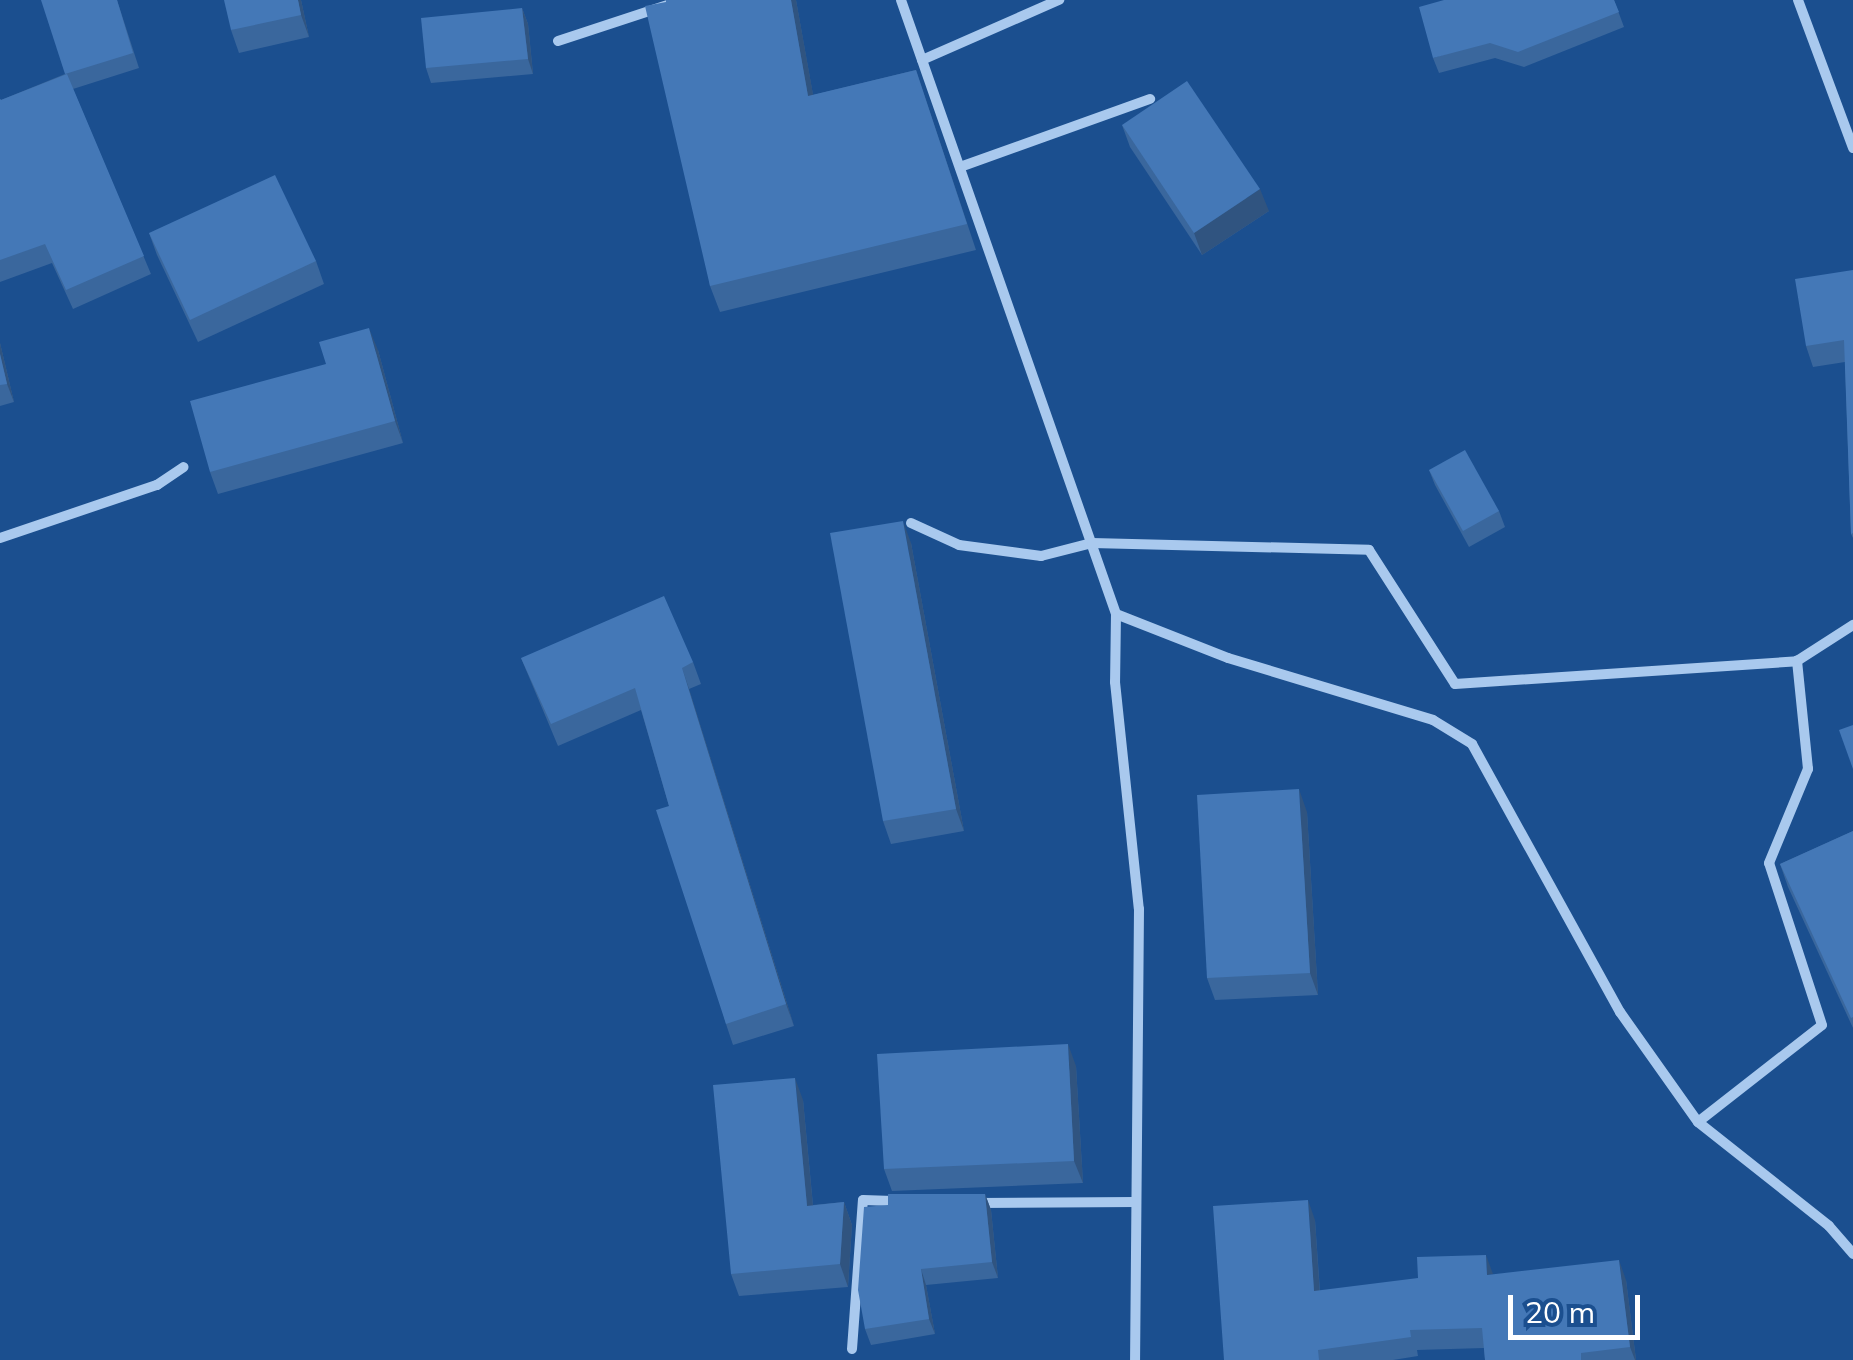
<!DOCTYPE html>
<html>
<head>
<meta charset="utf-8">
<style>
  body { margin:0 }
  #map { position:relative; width:1853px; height:1360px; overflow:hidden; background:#1b4f8f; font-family:Mulish,sans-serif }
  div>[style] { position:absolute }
  .street>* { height:10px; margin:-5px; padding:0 5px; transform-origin:5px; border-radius:5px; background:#a9c9ee }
  .wall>* { inset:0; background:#3a679d }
  .shaded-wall>* { inset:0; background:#305480 }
  .building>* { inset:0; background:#4478b7 }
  span { translate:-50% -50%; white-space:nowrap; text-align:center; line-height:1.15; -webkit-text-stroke:8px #1b4f8f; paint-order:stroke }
  .scale { position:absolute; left:1508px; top:1295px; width:132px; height:45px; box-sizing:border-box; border:5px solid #fff; border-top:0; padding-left:12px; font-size:30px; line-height:35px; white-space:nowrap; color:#fff; -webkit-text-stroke:8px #1b4f8f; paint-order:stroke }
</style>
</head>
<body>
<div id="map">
  <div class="street">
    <div style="left:901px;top:0;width:651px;rotate:70.7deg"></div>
    <div style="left:1116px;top:614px;width:68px;rotate:90.8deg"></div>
    <div style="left:1115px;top:682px;width:228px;rotate:84deg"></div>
    <div style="left:1139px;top:909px;width:451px;rotate:90.5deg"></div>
    <div style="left:1798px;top:0;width:158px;rotate:69.6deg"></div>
    <div style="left:558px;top:41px;width:132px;rotate:-18.2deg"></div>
    <div style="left:922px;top:60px;width:150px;rotate:-23.7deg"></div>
    <div style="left:960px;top:167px;width:202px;rotate:-19.7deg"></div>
    <div style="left:911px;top:523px;width:53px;rotate:24.6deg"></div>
    <div style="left:959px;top:545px;width:83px;rotate:7.6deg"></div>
    <div style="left:1041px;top:556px;width:53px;rotate:-14.3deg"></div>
    <div style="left:1092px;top:543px;width:277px;rotate:1.4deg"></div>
    <div style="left:1369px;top:550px;width:159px;rotate:57.3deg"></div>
    <div style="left:1455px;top:684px;width:343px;rotate:-3.8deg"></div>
    <div style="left:1797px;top:661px;width:67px;rotate:-32.7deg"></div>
    <div style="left:0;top:538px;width:166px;rotate:-18.7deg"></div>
    <div style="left:157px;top:485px;width:32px;rotate:-34deg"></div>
    <div style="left:1116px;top:614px;width:120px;rotate:21.4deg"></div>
    <div style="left:1228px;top:658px;width:214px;rotate:16.8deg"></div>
    <div style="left:1433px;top:720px;width:46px;rotate:31.6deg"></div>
    <div style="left:1472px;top:744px;width:306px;rotate:61.1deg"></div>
    <div style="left:1620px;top:1012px;width:135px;rotate:54.7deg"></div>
    <div style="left:1698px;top:1122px;width:167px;rotate:38.4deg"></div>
    <div style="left:1829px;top:1226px;width:37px;rotate:49deg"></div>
    <div style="left:1698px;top:1122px;width:157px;rotate:-38deg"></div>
    <div style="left:1822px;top:1025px;width:170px;rotate:-108.1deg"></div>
    <div style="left:1769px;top:863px;width:102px;rotate:-67.5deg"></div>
    <div style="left:1808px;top:769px;width:109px;rotate:-95.8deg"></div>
    <div style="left:977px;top:1203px;width:159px;rotate:-0.4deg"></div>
    <div style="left:852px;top:1349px;width:149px;rotate:-85.8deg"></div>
    <div style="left:863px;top:1200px;width:37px;rotate:2deg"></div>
  </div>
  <div class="wall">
    <div style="clip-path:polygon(117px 0,139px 68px,73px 89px,151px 274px,73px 309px,52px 263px,0 282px,0 99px,1px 100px,65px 74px)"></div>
    <div style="clip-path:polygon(301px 0,309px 37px,239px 53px,231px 30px)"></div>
    <div style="clip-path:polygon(666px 0,796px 0,813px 95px,916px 70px,976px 250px,720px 312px,710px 286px)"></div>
    <div style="clip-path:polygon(1614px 0,1624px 27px,1524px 67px,1495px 58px,1439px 73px,1433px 58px)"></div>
    <div style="clip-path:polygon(522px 8px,528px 24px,533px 74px,431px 83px,426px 68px)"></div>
    <div style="clip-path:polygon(1122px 125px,1269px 211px,1202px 255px,1130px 147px)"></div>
    <div style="clip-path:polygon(149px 233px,316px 261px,324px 284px,198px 342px,157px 255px)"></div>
    <div style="clip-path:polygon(1853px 270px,1853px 538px,1851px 534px,1845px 362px,1813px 367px,1806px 346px)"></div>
    <div style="clip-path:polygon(0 343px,14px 402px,0 406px)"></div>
    <div style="clip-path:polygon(378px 350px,403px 443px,218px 494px,210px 472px)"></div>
    <div style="clip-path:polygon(1429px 470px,1499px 511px,1505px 527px,1469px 547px,1435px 485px)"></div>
    <div style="clip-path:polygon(911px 543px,964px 831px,891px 844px,883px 821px)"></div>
    <div style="clip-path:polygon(521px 658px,693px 662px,701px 684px,689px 689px,794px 1026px,733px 1045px,726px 1024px,669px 806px,641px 710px,558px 746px)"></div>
    <div style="clip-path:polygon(1307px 812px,1318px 995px,1215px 1000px,1207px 978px)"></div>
    <div style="clip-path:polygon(1853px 831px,1853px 1028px,1788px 887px,1780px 864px)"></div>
    <div style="clip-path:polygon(1076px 1066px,1083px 1183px,892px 1191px,884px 1169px)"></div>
    <div style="clip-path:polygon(803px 1100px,813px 1205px,844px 1202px,852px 1225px,848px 1287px,739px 1296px,731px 1274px)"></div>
    <div style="clip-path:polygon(985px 1194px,991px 1210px,998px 1278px,926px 1285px,935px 1334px,871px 1345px,865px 1329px)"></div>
    <div style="clip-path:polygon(1315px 1220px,1320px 1291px,1493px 1275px,1626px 1280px,1636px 1360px,1485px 1360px,1484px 1348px,1417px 1350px,1418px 1356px,1393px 1360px,1224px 1360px)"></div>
  </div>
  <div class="shaded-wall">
    <div style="clip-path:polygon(298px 0,301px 0,309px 37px,301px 15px)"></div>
    <div style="clip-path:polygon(791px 0,796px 0,818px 122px,808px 96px)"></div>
    <div style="clip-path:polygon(522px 8px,528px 24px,533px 74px,528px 59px)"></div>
    <div style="clip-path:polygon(1260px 189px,1269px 211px,1202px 255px,1194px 233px)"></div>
    <div style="clip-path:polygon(369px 328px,378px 350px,403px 443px,395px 421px)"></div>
    <div style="clip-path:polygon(0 343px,14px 402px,7px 384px,0 354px)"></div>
    <div style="clip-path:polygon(903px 521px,911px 543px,964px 831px,956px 809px)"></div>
    <div style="clip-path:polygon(682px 668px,689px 689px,794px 1026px,786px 1004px)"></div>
    <div style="clip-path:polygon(1299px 789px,1307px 812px,1318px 995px,1310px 973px)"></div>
    <div style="clip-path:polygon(1068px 1044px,1076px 1066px,1083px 1183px,1074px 1161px)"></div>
    <div style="clip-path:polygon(795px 1078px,803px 1100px,815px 1228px,807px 1206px)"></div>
    <div style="clip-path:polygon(985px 1194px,991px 1210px,998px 1278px,992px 1262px)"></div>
    <div style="clip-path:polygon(1308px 1200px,1315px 1220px,1321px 1311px,1314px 1291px)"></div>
    <div style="clip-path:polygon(844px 1202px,852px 1225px,848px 1287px,840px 1264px)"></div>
    <div style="clip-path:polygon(1486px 1255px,1493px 1274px,1487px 1275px)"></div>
    <div style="clip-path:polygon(1619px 1260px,1626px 1280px,1636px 1360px,1635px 1360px,1630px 1347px)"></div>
    <div style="clip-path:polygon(921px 1269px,926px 1285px,935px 1334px,929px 1319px)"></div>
  </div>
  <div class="building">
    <div style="clip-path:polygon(41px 0,117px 0,133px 53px,65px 74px)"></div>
    <div style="clip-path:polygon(224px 0,298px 0,301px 15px,231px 30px)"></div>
    <div style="clip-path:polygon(666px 0,791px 0,808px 96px,916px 70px,967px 224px,710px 286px,645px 6px,666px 2px)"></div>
    <div style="clip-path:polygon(1444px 0,1614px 0,1619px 12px,1518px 52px,1490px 43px,1433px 58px,1419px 7px)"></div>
    <div style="clip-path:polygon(522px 8px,528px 59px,426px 68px,421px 18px)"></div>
    <div style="clip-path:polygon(67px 74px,144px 256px,66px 290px,45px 244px,0 260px,0 99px,1px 100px)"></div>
    <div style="clip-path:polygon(1187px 81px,1260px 189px,1194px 233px,1122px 125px)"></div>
    <div style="clip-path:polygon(275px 175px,316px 261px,190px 320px,149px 233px)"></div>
    <div style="clip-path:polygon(1853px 270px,1853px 533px,1851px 534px,1844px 340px,1806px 346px,1795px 279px)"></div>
    <div style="clip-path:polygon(369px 328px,395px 421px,210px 472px,190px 401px,326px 364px,319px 342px)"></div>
    <div style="clip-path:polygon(0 354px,7px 384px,0 385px)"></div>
    <div style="clip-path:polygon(1465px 450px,1499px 511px,1463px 531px,1429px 470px)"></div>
    <div style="clip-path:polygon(903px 521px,956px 809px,883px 821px,830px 533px)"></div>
    <div style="clip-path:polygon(664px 596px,693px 662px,682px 668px,786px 1004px,726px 1024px,656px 810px,669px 806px,635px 688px,551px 724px,521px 658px)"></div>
    <div style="clip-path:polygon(1853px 725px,1853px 769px,1839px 730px)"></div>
    <div style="clip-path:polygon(1299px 789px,1310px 973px,1207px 978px,1197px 795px)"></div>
    <div style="clip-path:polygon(1853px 831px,1853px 1017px,1851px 1018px,1780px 864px)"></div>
    <div style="clip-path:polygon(1068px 1044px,1074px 1161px,884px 1169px,877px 1054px)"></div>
    <div style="clip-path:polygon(795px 1078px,807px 1206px,844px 1202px,840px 1264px,731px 1274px,713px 1085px)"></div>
    <div style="clip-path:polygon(888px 1194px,985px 1194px,992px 1262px,921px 1269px,929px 1319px,865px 1329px,858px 1290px,864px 1207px,888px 1205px)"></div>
    <div style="clip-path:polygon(1308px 1200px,1314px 1291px,1418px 1278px,1417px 1257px,1486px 1255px,1487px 1275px,1619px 1260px,1630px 1347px,1581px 1353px,1581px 1360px,1485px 1360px,1482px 1328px,1410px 1330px,1411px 1337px,1318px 1350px,1319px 1360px,1224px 1360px,1213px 1206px)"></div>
  </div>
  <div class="scale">20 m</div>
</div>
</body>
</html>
